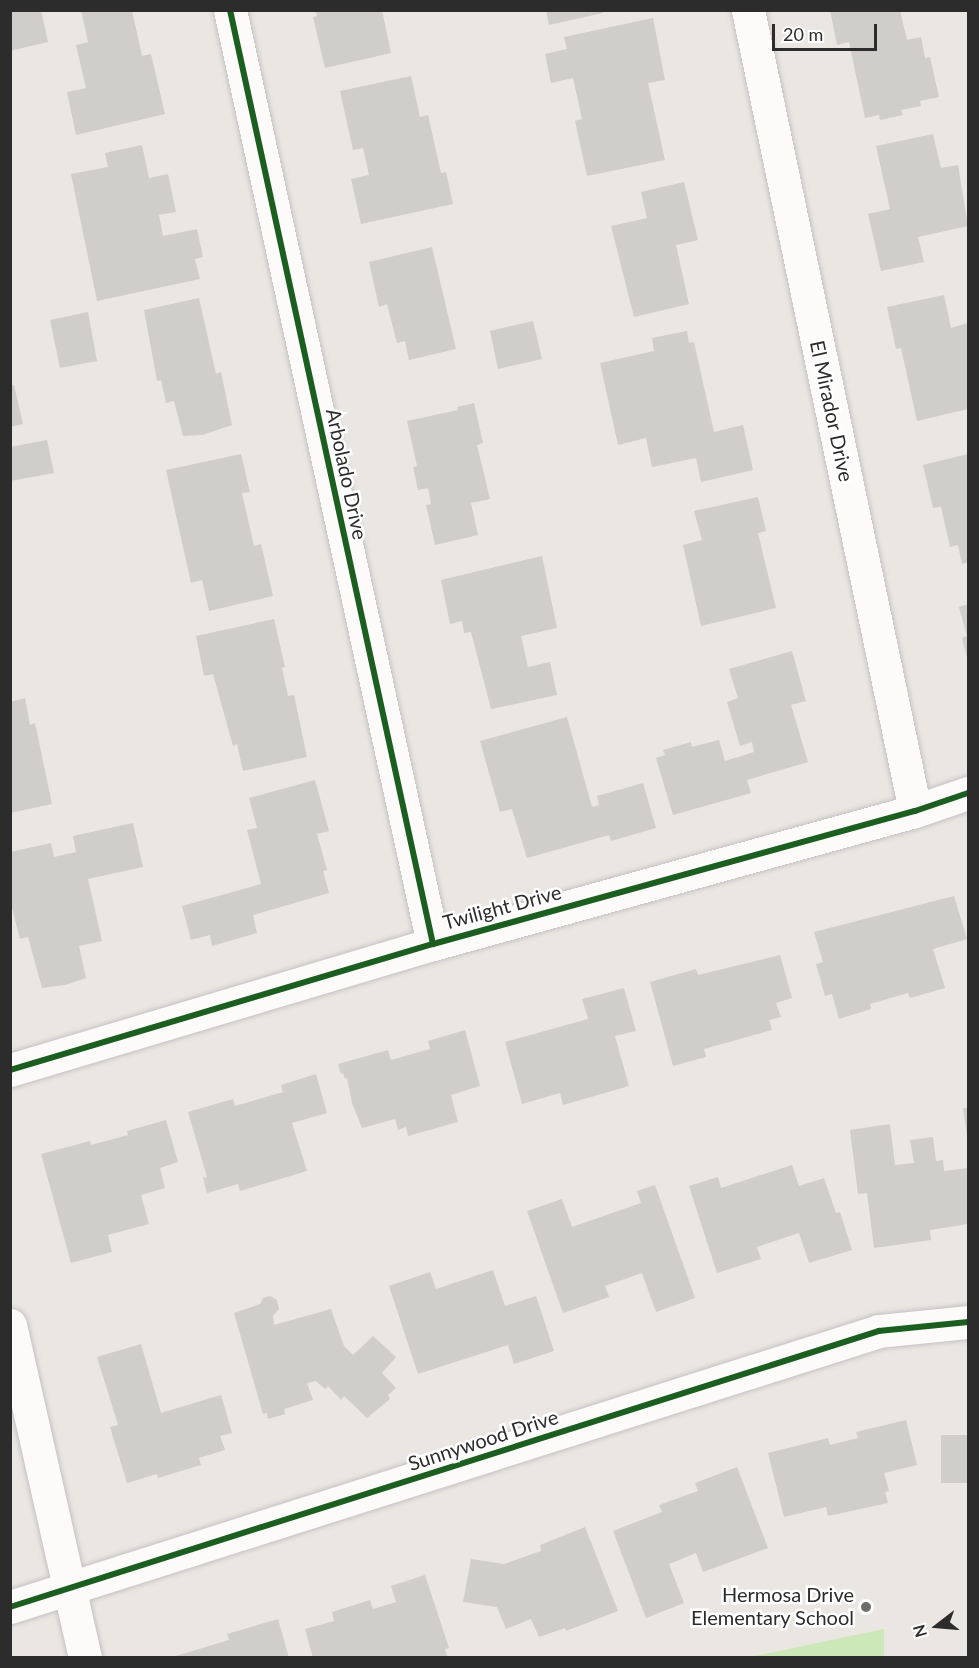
<!DOCTYPE html>
<html>
<head>
<meta charset="utf-8">
<style>
  body { margin:0 }
  #map { position:relative; width:979px; height:1668px; overflow:hidden; background:#eae6e1; font-family:Lato,sans-serif }
  div>[style] { position:absolute }
  .green>* { inset:0; background:#cce7b8 }
  .building>* { inset:0; background:#d0ceca }
  .roads { filter:drop-shadow(0 0 2px #c3c2c2) drop-shadow(0 0 2px #c3c2c2) }
  .minor>* { height:33px; margin:-16.5px; padding:0 16.5px; transform-origin:16.5px; border-radius:16.5px; background:#fcfbfa }
  .tertiary>* { height:33px; margin:-16.5px; padding:0 16.5px; transform-origin:16.5px; border-radius:16.5px; background:#fcfbfa }
  .cycleway>* { height:6px; margin:-3px; padding:0 3px; transform-origin:3px; border-radius:3px; background:#1b5e20 }
  .dots>* { width:16px; height:16px; translate:-50% -50%; box-sizing:border-box; border:3px solid #fff; border-radius:50% }
  span { translate:-50% -50%; white-space:nowrap; text-align:center; line-height:1.15; -webkit-text-stroke:5px #fff; paint-order:stroke }
  .street-label { font-size:20px; color:#2c2c2c }
  .poi-label { font-size:20px; color:#2c2c2c }
  .right { translate:-100% -50%; text-align:right }
  .frame { position:absolute; inset:0; border:12px solid #2c2c2c; pointer-events:none }
  .north { position:absolute; left:907px; top:1596px; width:60px; height:60px; -webkit-text-stroke:4px #fff; paint-order:stroke; rotate:254deg; font-size:16px; font-weight:700; line-height:24px; text-align:center; color:#2c2c2c }
  .north::after { content:''; display:block; margin:auto; width:21px; height:27px; background:#2c2c2c; clip-path:polygon(50% 0,100% 100%,50% 72%,0 100%) }
  .scale { position:absolute; left:772px; top:24px; width:105px; height:27px; box-sizing:border-box; border:3px solid #2c2c2c; border-top:0; padding-left:8px; font-size:18px; line-height:21px; white-space:nowrap; color:#2c2c2c; -webkit-text-stroke:4px #fff; paint-order:stroke }
</style>
</head>
<body>
<div id="map">
  <div class="green">
    <div style="clip-path:polygon(884px 1629px,884px 1657px,750px 1657px)"></div>
  </div>
  <div class="building">
    <div style="clip-path:polygon(10px 10px,41px 10px,48px 42px,10px 51px)"></div>
    <div style="clip-path:polygon(81px 10px,132px 10px,142px 56px,151px 54px,165px 114px,76px 135px,67px 92px,86px 88px,76px 45px,88px 42px)"></div>
    <div style="clip-path:polygon(315px 10px,382px 10px,391px 53px,325px 68px,313px 17px,317px 16px)"></div>
    <div style="clip-path:polygon(546px 10px,602px 10px,603px 13px,549px 25px)"></div>
    <div style="clip-path:polygon(830px 10px,900px 10px,907px 40px,921px 37px,925px 58px,930px 57px,939px 97px,920px 101px,921px 106px,901px 110px,903px 115px,880px 120px,879px 115px,865px 118px,849px 42px,837px 45px)"></div>
    <div style="clip-path:polygon(653px 18px,665px 80px,648px 83px,665px 160px,587px 176px,575px 121px,582px 119px,573px 78px,551px 83px,545px 54px,567px 49px,564px 37px)"></div>
    <div style="clip-path:polygon(411px 76px,420px 117px,428px 115px,441px 173px,446px 172px,453px 204px,361px 224px,351px 179px,369px 175px,363px 148px,353px 150px,340px 91px)"></div>
    <div style="clip-path:polygon(933px 134px,941px 168px,958px 165px,968px 226px,918px 237px,924px 262px,881px 271px,868px 214px,890px 209px,876px 146px)"></div>
    <div style="clip-path:polygon(142px 145px,149px 178px,168px 174px,176px 212px,159px 215px,163px 236px,197px 229px,203px 257px,195px 259px,200px 279px,97px 301px,71px 174px,108px 167px,105px 153px)"></div>
    <div style="clip-path:polygon(684px 182px,698px 240px,676px 245px,689px 304px,634px 317px,611px 226px,647px 218px,641px 192px)"></div>
    <div style="clip-path:polygon(432px 247px,456px 349px,409px 360px,405px 341px,397px 343px,387px 304px,379px 307px,369px 262px)"></div>
    <div style="clip-path:polygon(944px 295px,951px 328px,968px 323px,968px 409px,917px 421px,901px 348px,896px 349px,887px 307px)"></div>
    <div style="clip-path:polygon(199px 298px,216px 374px,221px 372px,232px 425px,202px 435px,183px 436px,174px 401px,166px 403px,161px 380px,157px 381px,144px 310px)"></div>
    <div style="clip-path:polygon(88px 312px,97px 361px,60px 368px,50px 320px)"></div>
    <div style="clip-path:polygon(533px 321px,542px 359px,498px 369px,490px 331px)"></div>
    <div style="clip-path:polygon(687px 331px,689px 343px,694px 342px,714px 432px,743px 425px,753px 470px,701px 482px,696px 458px,652px 467px,646px 438px,618px 445px,600px 363px,654px 351px,652px 338px)"></div>
    <div style="clip-path:polygon(14px 385px,23px 424px,10px 427px,10px 386px)"></div>
    <div style="clip-path:polygon(474px 403px,483px 443px,477px 445px,490px 499px,471px 503px,478px 535px,435px 545px,426px 505px,431px 504px,428px 488px,418px 490px,413px 467px,417px 466px,407px 421px,458px 410px,457px 407px)"></div>
    <div style="clip-path:polygon(47px 440px,54px 473px,10px 481px,10px 447px)"></div>
    <div style="clip-path:polygon(241px 454px,250px 492px,242px 493px,254px 546px,261px 544px,273px 596px,209px 611px,202px 580px,191px 583px,166px 470px)"></div>
    <div style="clip-path:polygon(968px 454px,968px 562px,962px 564px,958px 545px,950px 547px,941px 507px,933px 508px,923px 465px)"></div>
    <div style="clip-path:polygon(758px 497px,766px 531px,758px 533px,776px 608px,701px 626px,683px 545px,702px 540px,694px 511px)"></div>
    <div style="clip-path:polygon(542px 556px,557px 628px,521px 636px,528px 667px,550px 662px,557px 695px,491px 709px,471px 632px,464px 633px,462px 621px,450px 624px,441px 580px)"></div>
    <div style="clip-path:polygon(968px 604px,968px 662px,962px 638px,967px 636px,959px 607px)"></div>
    <div style="clip-path:polygon(274px 619px,285px 667px,282px 668px,288px 696px,294px 695px,307px 757px,243px 771px,237px 744px,233px 746px,213px 674px,204px 676px,196px 636px)"></div>
    <div style="clip-path:polygon(792px 651px,806px 701px,791px 705px,808px 762px,747px 780px,751px 793px,673px 815px,656px 758px,665px 755px,663px 750px,691px 742px,692px 747px,719px 740px,725px 761px,754px 752px,752px 742px,740px 746px,727px 702px,738px 698px,729px 669px)"></div>
    <div style="clip-path:polygon(25px 698px,30px 725px,35px 723px,52px 804px,10px 813px,10px 702px)"></div>
    <div style="clip-path:polygon(567px 717px,592px 807px,599px 805px,597px 796px,643px 783px,656px 828px,611px 841px,609px 835px,527px 858px,512px 809px,500px 812px,480px 741px)"></div>
    <div style="clip-path:polygon(315px 780px,329px 831px,317px 834px,327px 870px,323px 871px,329px 893px,253px 915px,257px 933px,212px 946px,210px 935px,191px 940px,182px 906px,261px 884px,247px 830px,257px 828px,249px 798px)"></div>
    <div style="clip-path:polygon(133px 823px,143px 867px,88px 879px,102px 941px,79px 946px,86px 978px,65px 985px,42px 988px,28px 937px,20px 939px,10px 900px,10px 852px,51px 843px,54px 857px,76px 852px,73px 836px)"></div>
    <div style="clip-path:polygon(954px 896px,967px 939px,933px 949px,945px 988px,910px 998px,908px 993px,870px 1004px,871px 1009px,839px 1019px,832px 994px,825px 996px,816px 964px,823px 962px,814px 932px)"></div>
    <div style="clip-path:polygon(780px 955px,792px 998px,776px 1003px,781px 1017px,769px 1020px,772px 1030px,704px 1049px,706px 1057px,673px 1066px,650px 982px,696px 969px,698px 975px)"></div>
    <div style="clip-path:polygon(624px 988px,636px 1031px,615px 1036px,629px 1086px,563px 1105px,560px 1093px,522px 1104px,505px 1042px,588px 1019px,582px 999px)"></div>
    <div style="clip-path:polygon(465px 1030px,480px 1086px,451px 1095px,458px 1122px,408px 1136px,406px 1127px,398px 1130px,395px 1119px,362px 1128px,352px 1103px,347px 1078px,345px 1079px,343px 1073px,341px 1074px,338px 1064px,388px 1050px,391px 1060px,430px 1049px,428px 1041px)"></div>
    <div style="clip-path:polygon(316px 1074px,327px 1113px,292px 1123px,307px 1171px,240px 1191px,238px 1184px,207px 1193px,203px 1178px,207px 1177px,188px 1112px,233px 1099px,235px 1106px,283px 1092px,281px 1085px)"></div>
    <div style="clip-path:polygon(963px 1108px,968px 1108px,968px 1135px,967px 1135px)"></div>
    <div style="clip-path:polygon(166px 1120px,178px 1162px,160px 1168px,165px 1188px,141px 1195px,149px 1224px,108px 1235px,112px 1252px,71px 1263px,41px 1154px,90px 1141px,91px 1145px,128px 1135px,127px 1131px)"></div>
    <div style="clip-path:polygon(890px 1124px,895px 1165px,914px 1163px,910px 1140px,933px 1137px,936px 1161px,943px 1160px,944px 1171px,968px 1168px,968px 1224px,930px 1230px,931px 1240px,874px 1248px,867px 1193px,858px 1194px,850px 1130px)"></div>
    <div style="clip-path:polygon(792px 1165px,799px 1186px,824px 1178px,836px 1213px,840px 1212px,852px 1250px,809px 1263px,799px 1233px,757px 1247px,761px 1259px,717px 1273px,689px 1186px,718px 1177px,721px 1188px)"></div>
    <div style="clip-path:polygon(655px 1185px,695px 1298px,656px 1312px,642px 1273px,605px 1286px,609px 1297px,563px 1313px,527px 1211px,562px 1199px,572px 1227px,641px 1203px,637px 1191px)"></div>
    <div style="clip-path:polygon(493px 1270px,505px 1306px,536px 1296px,554px 1351px,514px 1364px,508px 1345px,418px 1374px,389px 1286px,430px 1272px,436px 1289px)"></div>
    <div style="clip-path:polygon(270px 1296px,277px 1300px,279px 1309px,273px 1316px,274px 1325px,331px 1309px,344px 1346px,353px 1355px,373px 1336px,396px 1357px,382px 1373px,396px 1388px,388px 1395px,390px 1399px,367px 1418px,344px 1396px,341px 1400px,328px 1386px,325px 1389px,316px 1381px,307px 1383px,313px 1400px,284px 1409px,285px 1414px,268px 1419px,267px 1413px,263px 1414px,234px 1313px,260px 1304px,263px 1298px)"></div>
    <div style="clip-path:polygon(141px 1344px,161px 1413px,221px 1395px,232px 1433px,220px 1436px,225px 1450px,199px 1458px,201px 1465px,158px 1478px,157px 1474px,127px 1483px,110px 1427px,118px 1425px,97px 1357px)"></div>
    <div style="clip-path:polygon(906px 1420px,917px 1465px,884px 1473px,889px 1491px,885px 1492px,888px 1503px,828px 1516px,826px 1507px,784px 1517px,768px 1453px,828px 1438px,830px 1445px,858px 1438px,856px 1432px)"></div>
    <div style="clip-path:polygon(941px 1435px,968px 1435px,968px 1483px,941px 1483px)"></div>
    <div style="clip-path:polygon(737px 1467px,768px 1548px,703px 1572px,696px 1553px,669px 1564px,684px 1603px,646px 1618px,613px 1531px,662px 1512px,659px 1505px,698px 1491px,695px 1483px)"></div>
    <div style="clip-path:polygon(585px 1527px,618px 1611px,566px 1631px,565px 1628px,539px 1637px,531px 1619px,506px 1629px,497px 1607px,463px 1602px,471px 1559px,504px 1564px,541px 1551px,540px 1545px)"></div>
    <div style="clip-path:polygon(425px 1575px,449px 1648px,445px 1649px,448px 1658px,313px 1658px,305px 1629px,334px 1621px,332px 1612px,370px 1600px,373px 1609px,396px 1602px,391px 1586px)"></div>
    <div style="clip-path:polygon(278px 1619px,289px 1658px,169px 1658px,229px 1640px,227px 1634px)"></div>
  </div>
  <div class="roads">
    <div class="minor">
      <div style="left:230px;top:10px;width:956px;rotate:77.74deg"></div>
      <div style="left:748px;top:10px;width:818px;rotate:78.22deg"></div>
      <div style="left:10px;top:1070px;width:441px;rotate:-16.6deg"></div>
      <div style="left:433px;top:944px;width:500px;rotate:-15.43deg"></div>
      <div style="left:915px;top:811px;width:56px;rotate:-18.8deg"></div>
      <div style="left:10px;top:1607px;width:912px;rotate:-17.62deg"></div>
      <div style="left:879px;top:1331px;width:89px;rotate:-5.8deg"></div>
    </div>
    <div class="tertiary">
      <div style="left:10px;top:1325px;width:341px;rotate:77.3deg"></div>
    </div>
  </div>
  <div class="cycleway">
    <div style="left:230px;top:10px;width:956px;rotate:77.74deg"></div>
    <div style="left:10px;top:1070px;width:441px;rotate:-16.6deg"></div>
    <div style="left:433px;top:944px;width:500px;rotate:-15.43deg"></div>
    <div style="left:915px;top:811px;width:56px;rotate:-18.8deg"></div>
    <div style="left:10px;top:1607px;width:912px;rotate:-17.62deg"></div>
    <div style="left:879px;top:1331px;width:89px;rotate:-5.8deg"></div>
  </div>
  <div class="dots">
    <div style="left:866px;top:1607px;background:#6e6d6b"></div>
  </div>
  <div class="street-label">
    <span style="left:832px;top:411px;rotate:78deg">El Mirador Drive</span>
    <span style="left:347px;top:474px;rotate:78deg">Arbolado Drive</span>
    <span style="left:502px;top:907px;rotate:-15deg">Twilight Drive</span>
    <span style="left:483px;top:1440px;rotate:-18deg">Sunnywood Drive</span>
  </div>
  <div class="poi-label">
    <span class="right" style="left:854px;top:1606px">Hermosa Drive<br>Elementary School</span>
  </div>
  <div class="frame"></div>
  <div class="north">N</div>
  <div class="scale">20 m</div>
</div>
</body>
</html>
